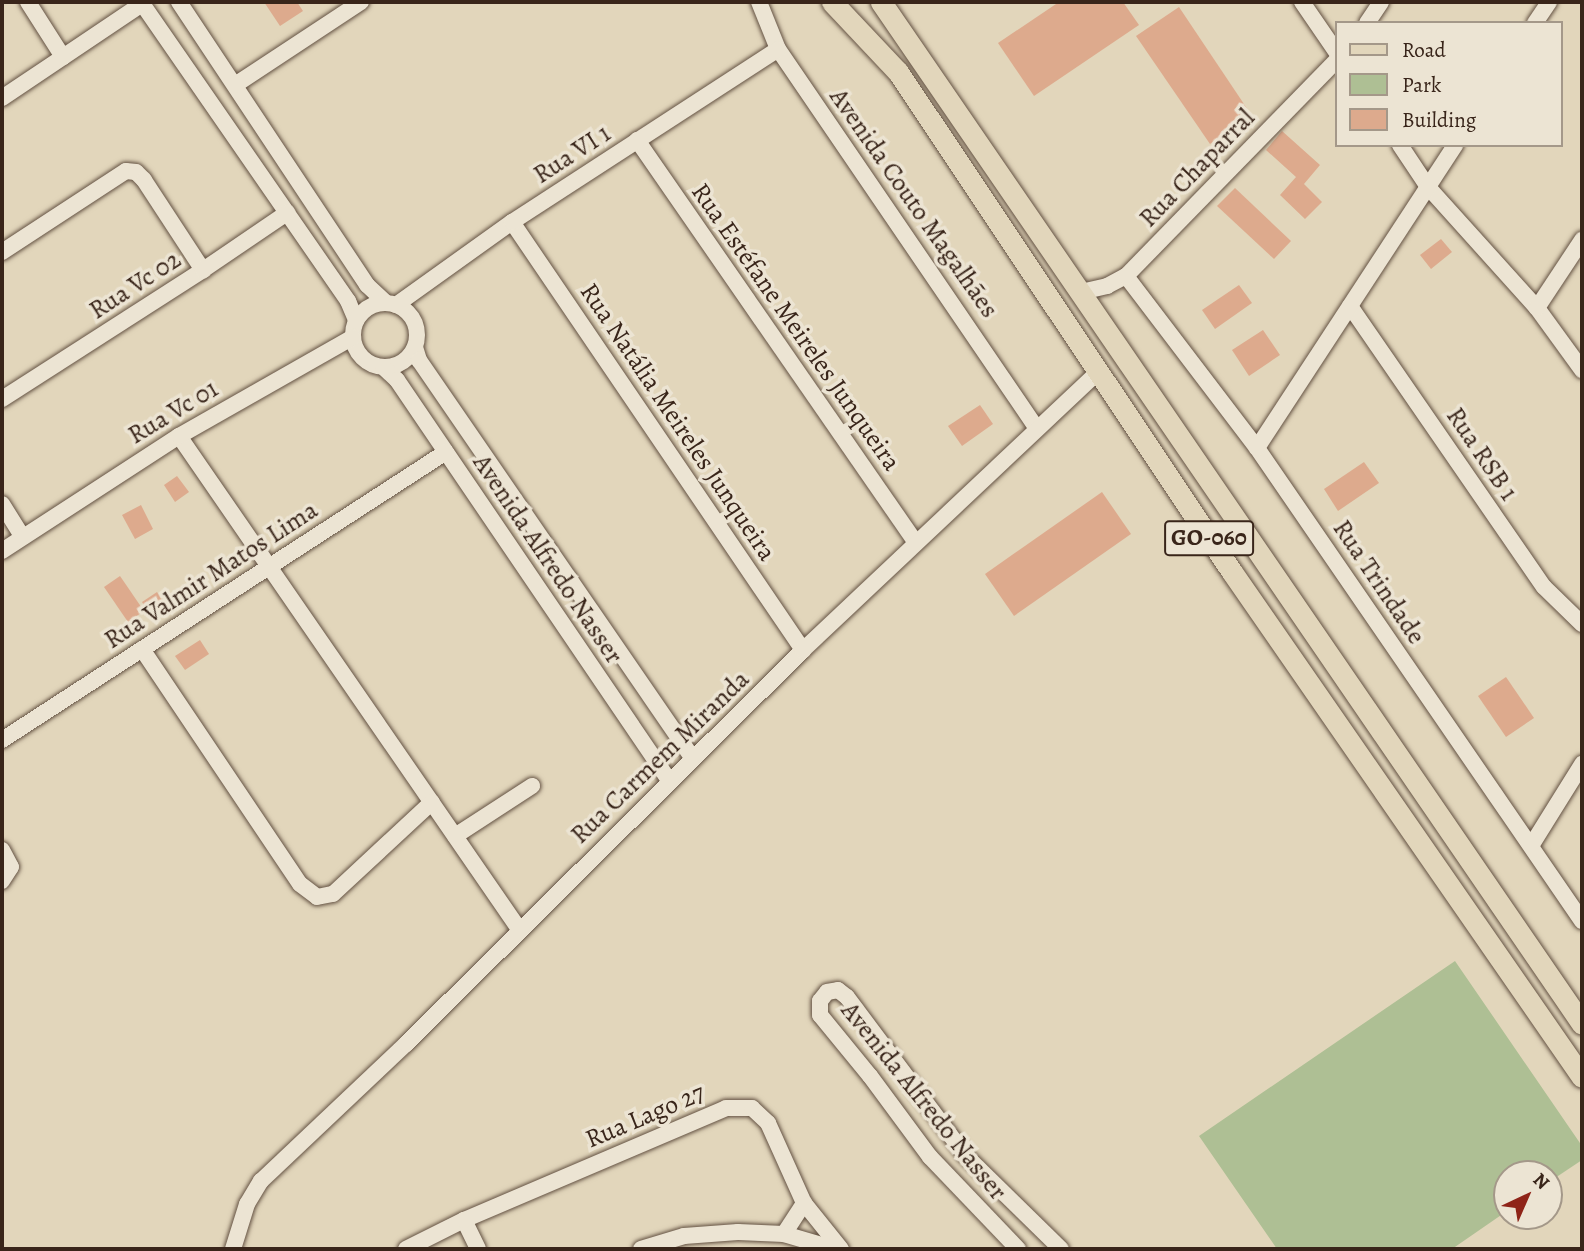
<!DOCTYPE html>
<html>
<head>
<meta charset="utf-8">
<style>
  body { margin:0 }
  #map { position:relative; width:1584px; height:1251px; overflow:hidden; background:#e2d6bb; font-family:Alegreya,serif }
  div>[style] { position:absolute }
  .green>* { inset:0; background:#aebf94 }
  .building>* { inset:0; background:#ddaa8d }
  .roads { filter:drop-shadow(0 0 2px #635142) drop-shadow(0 0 2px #635142) }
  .minor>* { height:16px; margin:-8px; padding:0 8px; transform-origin:8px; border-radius:8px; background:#ece4d3 }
  .minor>.ring { margin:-8px; padding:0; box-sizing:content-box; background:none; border:16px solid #ece4d3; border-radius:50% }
  .major>* { height:21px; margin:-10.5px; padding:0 10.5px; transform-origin:10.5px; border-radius:10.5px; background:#e2d6bb }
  span { translate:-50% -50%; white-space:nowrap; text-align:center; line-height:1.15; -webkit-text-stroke:7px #ece4d3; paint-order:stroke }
  .shield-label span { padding:2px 5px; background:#ece4d3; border:2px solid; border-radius:5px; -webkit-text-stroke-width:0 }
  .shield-label { font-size:24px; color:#39251a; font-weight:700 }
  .street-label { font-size:26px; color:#39251a }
  .frame { position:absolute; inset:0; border:4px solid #39251a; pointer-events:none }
  .legend { position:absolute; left:1335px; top:21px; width:228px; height:126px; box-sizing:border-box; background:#ece4d3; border:2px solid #a49889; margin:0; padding:9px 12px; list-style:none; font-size:21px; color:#39251a }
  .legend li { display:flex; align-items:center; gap:14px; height:35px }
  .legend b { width:35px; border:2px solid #a49889 }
  .north { position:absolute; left:1493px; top:1160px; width:70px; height:70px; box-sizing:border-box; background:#ece4d3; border:2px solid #a49889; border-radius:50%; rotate:44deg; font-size:19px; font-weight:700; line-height:28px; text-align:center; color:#39251a }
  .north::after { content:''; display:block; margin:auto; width:24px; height:32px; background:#8f2418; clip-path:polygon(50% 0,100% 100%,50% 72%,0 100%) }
</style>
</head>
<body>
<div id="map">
  <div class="green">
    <div style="clip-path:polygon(1455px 961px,1582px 1146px,1582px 1160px,1549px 1182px,1549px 1174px,1507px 1174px,1507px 1211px,1452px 1249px,1277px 1249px,1199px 1136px)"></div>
  </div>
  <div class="building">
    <div style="clip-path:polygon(264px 2px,297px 2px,303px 11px,280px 26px)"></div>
    <div style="clip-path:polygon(1059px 2px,1123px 2px,1139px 25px,1034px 96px,998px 43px)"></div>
    <div style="clip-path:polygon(1179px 7px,1252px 116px,1210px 144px,1136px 36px)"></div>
    <div style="clip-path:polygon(1282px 131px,1320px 165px,1304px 184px,1322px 202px,1305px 219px,1280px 195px,1296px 177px,1266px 150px)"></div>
    <div style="clip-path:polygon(1235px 188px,1291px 241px,1274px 259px,1217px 206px)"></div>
    <div style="clip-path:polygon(1441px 239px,1452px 252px,1431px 269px,1420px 255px)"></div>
    <div style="clip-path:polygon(1239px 285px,1252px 303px,1215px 329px,1202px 310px)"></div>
    <div style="clip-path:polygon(1263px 330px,1280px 355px,1249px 376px,1232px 350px)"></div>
    <div style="clip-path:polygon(980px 405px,993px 424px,962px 446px,948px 426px)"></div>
    <div style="clip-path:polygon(1364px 462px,1379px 483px,1338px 511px,1324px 489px)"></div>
    <div style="clip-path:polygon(177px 476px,189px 492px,175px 502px,164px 485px)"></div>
    <div style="clip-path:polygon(1102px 492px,1131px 534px,1014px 616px,985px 574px)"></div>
    <div style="clip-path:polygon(141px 505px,153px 529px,135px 539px,122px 515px)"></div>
    <div style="clip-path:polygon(120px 576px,144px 611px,128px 622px,104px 587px)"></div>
    <div style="clip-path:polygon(157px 592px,168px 608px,152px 618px,142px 602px)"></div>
    <div style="clip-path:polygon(200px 640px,209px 654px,185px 670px,175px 656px)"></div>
    <div style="clip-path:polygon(1506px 677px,1534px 718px,1506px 737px,1478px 696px)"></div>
  </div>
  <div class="roads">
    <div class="minor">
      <div style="left:141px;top:2px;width:364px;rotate:55.3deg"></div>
      <div style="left:348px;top:301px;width:21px;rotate:67deg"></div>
      <div style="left:179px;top:2px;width:340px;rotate:56.4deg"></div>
      <div style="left:367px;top:285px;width:25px;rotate:43deg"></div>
      <div style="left:759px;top:2px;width:51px;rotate:68deg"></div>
      <div style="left:778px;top:49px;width:459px;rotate:55.7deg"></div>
      <div style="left:1302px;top:2px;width:62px;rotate:55.5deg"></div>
      <div style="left:1367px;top:23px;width:25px;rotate:-56deg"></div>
      <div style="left:1535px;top:23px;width:25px;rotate:-56deg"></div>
      <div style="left:63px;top:57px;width:95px;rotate:-33.9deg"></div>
      <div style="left:235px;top:85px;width:151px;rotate:-33.4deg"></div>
      <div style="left:2px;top:98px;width:73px;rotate:-33.9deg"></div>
      <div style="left:63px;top:57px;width:65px;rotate:-122.5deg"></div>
      <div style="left:637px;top:140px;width:489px;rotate:55.3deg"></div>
      <div style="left:1400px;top:145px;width:50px;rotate:56.3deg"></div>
      <div style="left:1428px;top:187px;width:163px;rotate:48deg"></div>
      <div style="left:1537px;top:308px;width:77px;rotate:54deg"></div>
      <div style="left:512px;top:222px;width:518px;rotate:55.79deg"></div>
      <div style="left:2px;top:252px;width:148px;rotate:-33.2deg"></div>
      <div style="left:126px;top:171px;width:10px;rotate:6deg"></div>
      <div style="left:136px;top:172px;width:11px;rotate:45deg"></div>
      <div style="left:144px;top:180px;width:108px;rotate:56.8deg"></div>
      <div style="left:203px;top:270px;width:239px;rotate:147.3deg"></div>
      <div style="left:203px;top:270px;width:102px;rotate:-34.2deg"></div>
      <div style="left:1126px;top:276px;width:216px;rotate:52.7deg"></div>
      <div style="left:1257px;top:448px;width:574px;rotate:55.51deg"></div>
      <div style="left:1081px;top:292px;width:27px;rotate:-13deg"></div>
      <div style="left:1107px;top:286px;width:21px;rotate:-28deg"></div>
      <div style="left:1126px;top:276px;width:302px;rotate:-45.7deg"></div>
      <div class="ring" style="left:353px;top:303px;width:48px;height:48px"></div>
      <div style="left:396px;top:305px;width:143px;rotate:-35.6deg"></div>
      <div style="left:512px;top:222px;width:317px;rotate:-33deg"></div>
      <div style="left:1350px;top:306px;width:341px;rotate:55.4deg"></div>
      <div style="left:1544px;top:587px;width:53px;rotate:44.2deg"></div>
      <div style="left:1537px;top:308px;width:82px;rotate:-56.5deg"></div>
      <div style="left:415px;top:347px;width:14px;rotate:73deg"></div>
      <div style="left:419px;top:360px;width:483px;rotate:55.5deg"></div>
      <div style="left:383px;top:367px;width:19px;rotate:43deg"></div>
      <div style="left:397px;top:380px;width:486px;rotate:55.8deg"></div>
      <div style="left:179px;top:436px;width:599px;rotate:55.41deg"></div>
      <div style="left:1257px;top:448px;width:362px;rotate:-56.8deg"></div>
      <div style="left:2px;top:504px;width:39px;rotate:58deg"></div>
      <div style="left:2px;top:551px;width:211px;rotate:-33deg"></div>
      <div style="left:179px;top:436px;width:200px;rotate:-29.6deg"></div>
      <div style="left:142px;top:649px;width:283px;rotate:56.1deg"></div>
      <div style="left:300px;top:884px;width:21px;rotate:37deg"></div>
      <div style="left:317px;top:897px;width:16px;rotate:-11deg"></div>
      <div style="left:333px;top:894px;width:135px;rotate:-42.9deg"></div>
      <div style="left:2px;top:740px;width:529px;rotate:-32.97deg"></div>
      <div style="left:455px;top:836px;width:92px;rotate:-33deg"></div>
      <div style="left:1531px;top:846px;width:97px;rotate:-58.1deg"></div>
      <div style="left:2px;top:850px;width:19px;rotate:62deg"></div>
      <div style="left:11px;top:867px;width:17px;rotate:123deg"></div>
      <div style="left:464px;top:1220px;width:32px;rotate:64deg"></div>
      <div style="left:784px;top:1234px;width:37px;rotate:-57deg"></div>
      <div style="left:233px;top:1249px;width:47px;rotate:-72.7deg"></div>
      <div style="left:247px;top:1204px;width:27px;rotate:-59deg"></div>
      <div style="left:261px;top:1181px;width:199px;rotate:-43.4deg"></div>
      <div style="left:406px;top:1044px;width:559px;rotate:-44.78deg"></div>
      <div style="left:803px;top:650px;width:405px;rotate:-43.3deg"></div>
      <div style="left:406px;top:1249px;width:65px;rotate:-26.6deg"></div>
      <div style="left:464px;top:1220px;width:285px;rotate:-23.1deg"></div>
      <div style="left:726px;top:1108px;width:26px"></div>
      <div style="left:752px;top:1108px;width:22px;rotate:43deg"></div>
      <div style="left:768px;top:1123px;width:88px;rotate:65.8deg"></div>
      <div style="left:804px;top:1203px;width:59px;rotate:51.2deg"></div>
      <div style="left:641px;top:1249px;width:45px;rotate:-16.8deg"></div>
      <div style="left:684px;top:1236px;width:54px;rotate:-4.2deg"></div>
      <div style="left:738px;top:1232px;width:46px;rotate:2.5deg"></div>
      <div style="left:784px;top:1234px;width:53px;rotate:16.4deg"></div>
      <div style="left:1018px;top:1249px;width:127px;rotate:-133.7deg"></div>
      <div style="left:930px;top:1157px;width:101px;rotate:-126.5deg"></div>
      <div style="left:870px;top:1076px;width:79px;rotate:-129.3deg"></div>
      <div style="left:820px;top:1015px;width:14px;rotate:-90deg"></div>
      <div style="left:820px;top:1001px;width:11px;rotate:-52deg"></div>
      <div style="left:827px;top:992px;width:11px;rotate:-10deg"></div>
      <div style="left:838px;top:990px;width:11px;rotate:38deg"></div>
      <div style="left:847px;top:997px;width:197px;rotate:53.2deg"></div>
      <div style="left:965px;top:1155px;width:134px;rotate:44.4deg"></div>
    </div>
    <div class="major">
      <div style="left:832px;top:2px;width:96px;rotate:46.7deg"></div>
      <div style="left:898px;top:72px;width:601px;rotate:56.26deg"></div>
      <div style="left:1232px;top:572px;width:614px;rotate:55.28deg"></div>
      <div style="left:881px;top:2px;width:1239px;rotate:55.55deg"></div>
    </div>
  </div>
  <div class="shield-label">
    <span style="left:1209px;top:538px">GO-060</span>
  </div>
  <div class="street-label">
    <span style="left:572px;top:154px;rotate:-33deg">Rua VI 1</span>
    <span style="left:1197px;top:168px;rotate:-46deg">Rua Chaparral</span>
    <span style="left:914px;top:203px;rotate:55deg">Avenida Couto Magalhães</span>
    <span style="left:135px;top:285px;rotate:-33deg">Rua Vc 02</span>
    <span style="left:796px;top:327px;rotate:55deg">Rua Estéfane Meireles Junqueira</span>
    <span style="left:173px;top:412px;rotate:-31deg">Rua Vc 01</span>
    <span style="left:678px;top:422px;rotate:56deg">Rua Natália Meireles Junqueira</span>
    <span style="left:1482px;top:454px;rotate:56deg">Rua RSB 1</span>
    <span style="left:548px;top:559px;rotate:56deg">Avenida Alfredo Nasser</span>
    <span style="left:211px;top:575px;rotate:-33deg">Rua Valmir Matos Lima</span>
    <span style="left:1379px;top:582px;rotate:56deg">Rua Trindade</span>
    <span style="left:660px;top:757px;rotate:-44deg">Rua Carmem Miranda</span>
    <span style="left:924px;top:1101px;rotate:51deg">Avenida Alfredo Nasser</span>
    <span style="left:645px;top:1116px;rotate:-23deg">Rua Lago 27</span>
  </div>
  <div class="frame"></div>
  <ul class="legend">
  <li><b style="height:9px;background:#e2d6bb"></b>Road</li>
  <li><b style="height:19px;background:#aebf94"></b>Park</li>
  <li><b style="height:19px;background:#ddaa8d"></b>Building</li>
  </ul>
  <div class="north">N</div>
</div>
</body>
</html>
